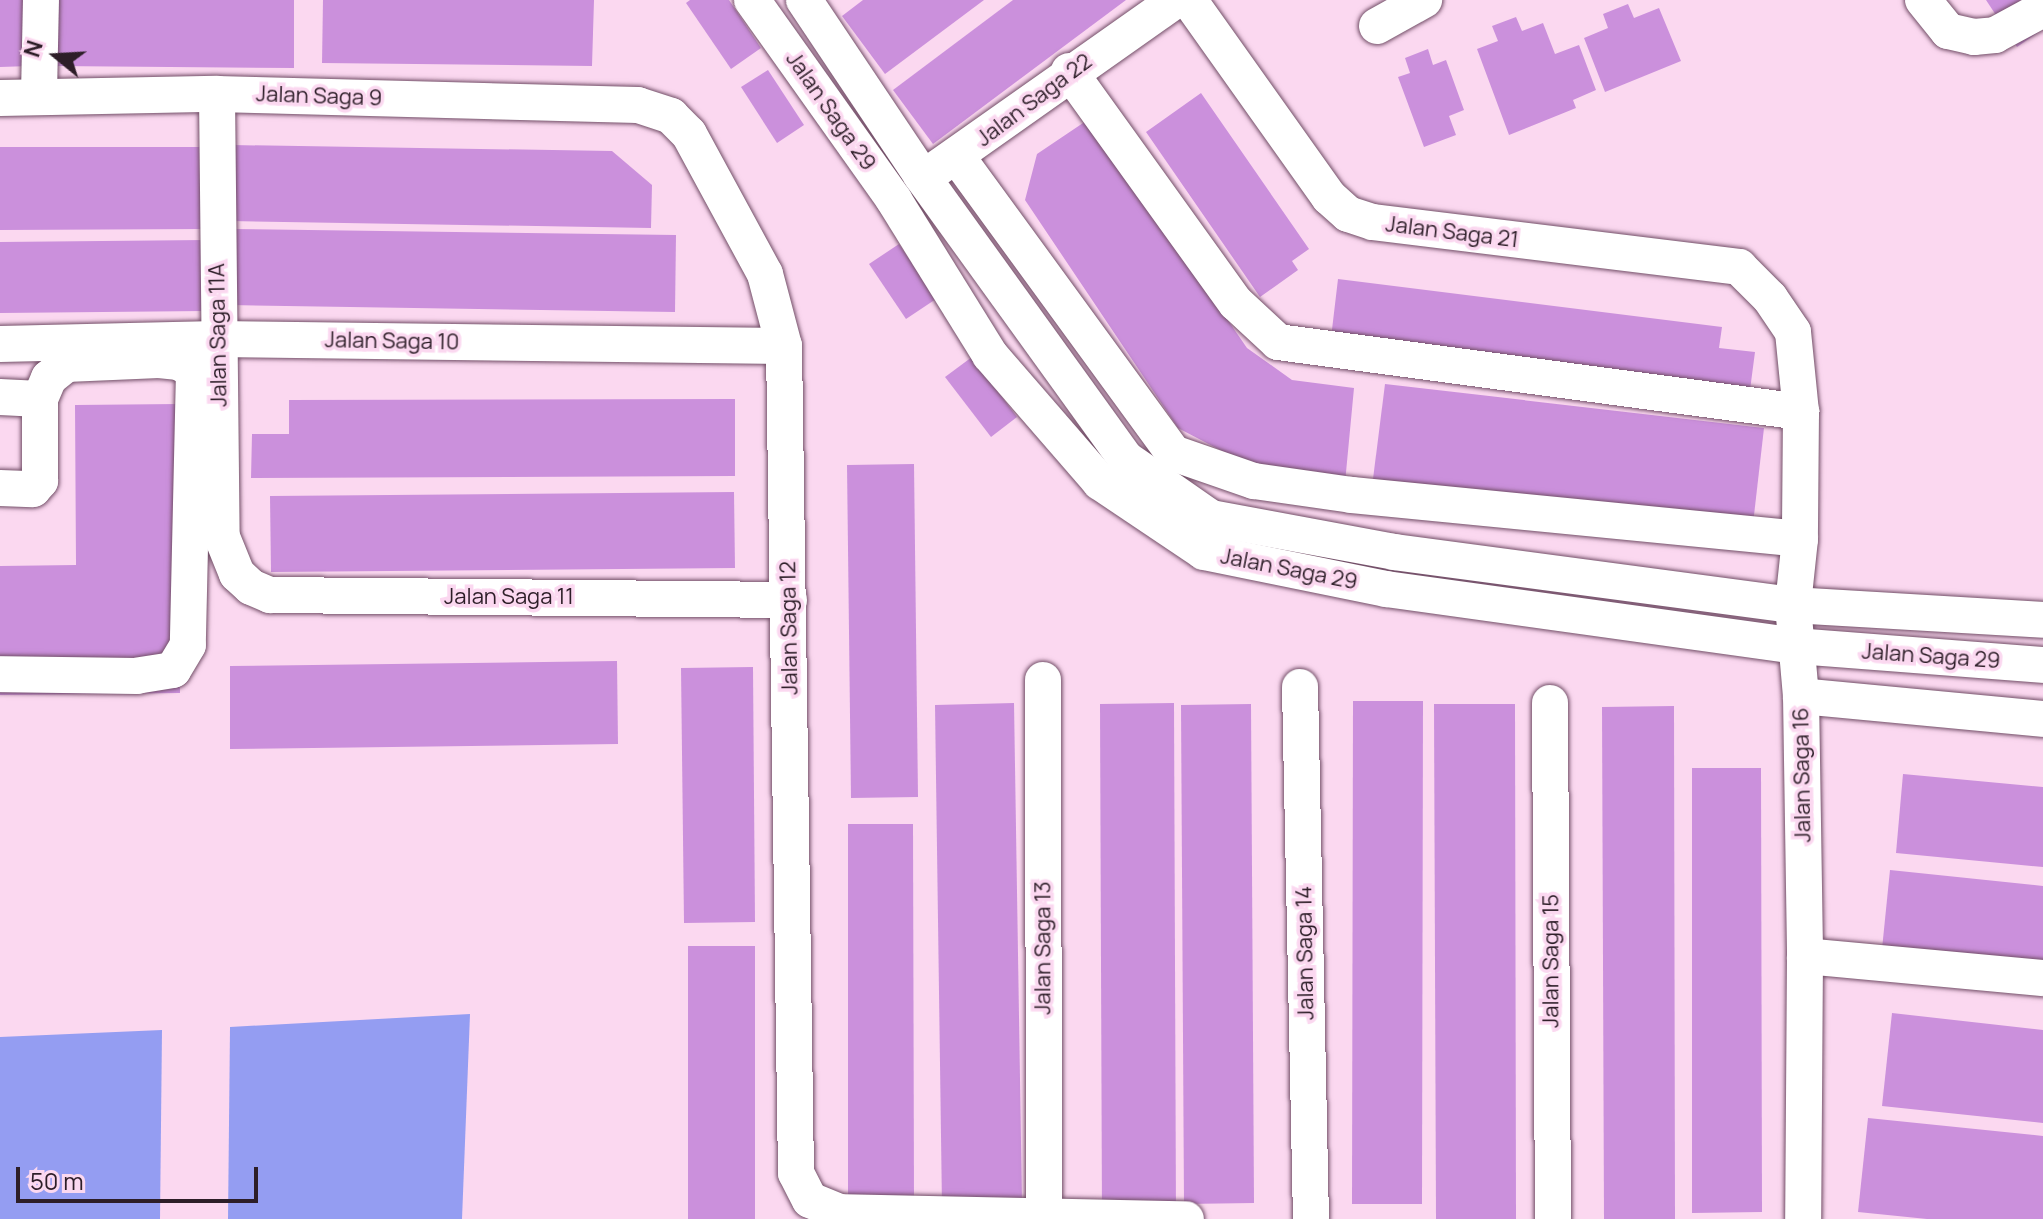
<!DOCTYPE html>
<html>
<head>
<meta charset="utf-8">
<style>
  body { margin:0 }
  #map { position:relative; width:2043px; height:1219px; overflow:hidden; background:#fbd8f0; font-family:Manrope,sans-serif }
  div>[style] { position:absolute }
  .water>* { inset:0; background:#949df2 }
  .building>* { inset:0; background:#cb90dc }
  .roads { filter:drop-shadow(0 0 2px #724e67) drop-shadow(0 0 2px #724e67) }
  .minor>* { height:36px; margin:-18px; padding:0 18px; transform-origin:18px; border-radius:18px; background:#fff }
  span { translate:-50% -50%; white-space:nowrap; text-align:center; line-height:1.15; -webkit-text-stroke:7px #fbd8f0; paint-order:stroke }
  .street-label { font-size:22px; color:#2d1e28 }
  .north { position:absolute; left:16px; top:16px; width:80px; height:80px; -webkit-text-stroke:6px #fbd8f0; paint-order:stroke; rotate:288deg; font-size:22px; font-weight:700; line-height:32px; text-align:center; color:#2d1e28 }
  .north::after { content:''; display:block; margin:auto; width:28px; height:36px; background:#2d1e28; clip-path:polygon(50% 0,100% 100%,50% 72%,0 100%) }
  .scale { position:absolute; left:16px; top:1167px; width:242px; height:36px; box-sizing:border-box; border:4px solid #2d1e28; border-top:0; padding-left:10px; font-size:24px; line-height:28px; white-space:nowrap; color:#2d1e28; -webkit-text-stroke:6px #fbd8f0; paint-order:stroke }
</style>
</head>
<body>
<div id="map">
  <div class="water">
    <div style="clip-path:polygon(470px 1014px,462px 1219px,228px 1219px,230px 1027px)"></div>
    <div style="clip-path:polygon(162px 1030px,160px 1219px,0 1219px,0 1037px)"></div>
  </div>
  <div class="building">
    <div style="clip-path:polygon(0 0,28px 0,30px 66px,0 67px)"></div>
    <div style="clip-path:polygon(55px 0,294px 0,294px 68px,54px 66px)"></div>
    <div style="clip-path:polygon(323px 0,594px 0,592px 66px,322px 63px)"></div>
    <div style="clip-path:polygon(690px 0,729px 0,761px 48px,731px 69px,686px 3px)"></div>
    <div style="clip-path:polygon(863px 0,984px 0,885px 74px,842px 16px)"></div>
    <div style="clip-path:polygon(1013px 0,1126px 0,933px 144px,893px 90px)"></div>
    <div style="clip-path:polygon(1986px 0,2043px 0,2043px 29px,2017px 47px)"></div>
    <div style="clip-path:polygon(1628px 4px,1634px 18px,1659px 8px,1681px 61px,1605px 92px,1584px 38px,1608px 28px,1603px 14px)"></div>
    <div style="clip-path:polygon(1516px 17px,1522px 31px,1543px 23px,1555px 54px,1579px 45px,1596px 90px,1573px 100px,1576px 108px,1509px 135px,1477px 49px,1498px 41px,1492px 26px)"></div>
    <div style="clip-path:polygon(1428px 49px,1433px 65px,1446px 60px,1464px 110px,1449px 116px,1456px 135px,1424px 147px,1398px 77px,1410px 73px,1405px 58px)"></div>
    <div style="clip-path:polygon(768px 70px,804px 125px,777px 143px,741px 87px)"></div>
    <div style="clip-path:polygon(1201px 93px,1309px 249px,1292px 261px,1298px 270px,1260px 297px,1146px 132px)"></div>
    <div style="clip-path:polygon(1089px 119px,1247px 348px,1292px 380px,1354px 388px,1345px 483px,1266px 474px,1178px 428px,1025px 200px,1037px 154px)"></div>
    <div style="clip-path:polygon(232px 145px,612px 151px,652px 185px,651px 228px,230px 221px)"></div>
    <div style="clip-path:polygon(0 147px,206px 147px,206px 229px,0 230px)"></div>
    <div style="clip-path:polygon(231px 229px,676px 235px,675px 312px,229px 305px)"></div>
    <div style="clip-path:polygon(205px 240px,205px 311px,0 313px,0 242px)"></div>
    <div style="clip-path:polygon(899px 244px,936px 299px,906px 319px,869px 264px)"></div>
    <div style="clip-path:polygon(1338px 279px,1722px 327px,1719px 348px,1755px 352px,1750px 390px,1331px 338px)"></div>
    <div style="clip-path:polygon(972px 357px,1017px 417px,991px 437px,945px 377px)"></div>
    <div style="clip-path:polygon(1385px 384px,1764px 428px,1753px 524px,1373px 479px)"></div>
    <div style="clip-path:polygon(735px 399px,735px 476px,251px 478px,252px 434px,289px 434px,289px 400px)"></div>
    <div style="clip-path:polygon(178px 404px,180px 693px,0 695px,0 566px,76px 565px,75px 405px)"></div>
    <div style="clip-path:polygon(914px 464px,918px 797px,851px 798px,847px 465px)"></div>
    <div style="clip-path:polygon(734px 492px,735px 568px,271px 572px,270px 496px)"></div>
    <div style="clip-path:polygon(617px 661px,618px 744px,230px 749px,230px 666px)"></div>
    <div style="clip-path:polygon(753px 667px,755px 922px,684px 923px,681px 668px)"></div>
    <div style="clip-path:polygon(1353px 701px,1423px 701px,1422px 1204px,1352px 1204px)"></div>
    <div style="clip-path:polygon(1014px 703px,1022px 1205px,942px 1207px,935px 705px)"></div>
    <div style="clip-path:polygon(1174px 703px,1176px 1219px,1102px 1219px,1100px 704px)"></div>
    <div style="clip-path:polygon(1251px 704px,1254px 1203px,1184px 1204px,1181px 705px)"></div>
    <div style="clip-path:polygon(1434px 704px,1515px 704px,1516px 1219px,1436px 1219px)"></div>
    <div style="clip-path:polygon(1674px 706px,1675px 1219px,1604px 1219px,1602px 707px)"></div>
    <div style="clip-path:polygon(1692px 768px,1761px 768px,1762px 1212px,1692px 1213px)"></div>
    <div style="clip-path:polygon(1903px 774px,2043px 787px,2043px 867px,1896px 853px)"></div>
    <div style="clip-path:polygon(848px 824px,913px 824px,914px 1199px,848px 1199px)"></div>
    <div style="clip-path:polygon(1890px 870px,2043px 886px,2043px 966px,1882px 949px)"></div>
    <div style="clip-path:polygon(688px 946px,755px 946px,755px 1219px,688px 1219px)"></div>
    <div style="clip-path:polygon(1892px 1013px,2043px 1030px,2043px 1123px,1882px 1106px)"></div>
    <div style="clip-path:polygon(1868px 1118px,2043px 1136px,2043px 1219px,1927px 1219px,1858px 1212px)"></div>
  </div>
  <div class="roads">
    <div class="minor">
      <div style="left:752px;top:0;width:245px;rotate:54.6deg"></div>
      <div style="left:894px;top:200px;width:182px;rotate:58.2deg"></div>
      <div style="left:990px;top:355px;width:168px;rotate:49.1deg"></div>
      <div style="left:1100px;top:482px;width:125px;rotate:33.9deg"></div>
      <div style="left:1204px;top:552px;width:186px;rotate:11.5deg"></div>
      <div style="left:1386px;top:589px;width:414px;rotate:7.9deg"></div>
      <div style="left:1796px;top:646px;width:248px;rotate:4.4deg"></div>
      <div style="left:804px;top:0;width:211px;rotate:56.2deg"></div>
      <div style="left:921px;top:175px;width:350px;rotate:54.2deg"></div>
      <div style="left:1126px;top:459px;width:103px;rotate:34.8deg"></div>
      <div style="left:1211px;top:518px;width:186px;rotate:10.5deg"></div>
      <div style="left:1394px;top:552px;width:403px;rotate:7.6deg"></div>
      <div style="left:1793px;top:605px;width:250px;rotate:3.4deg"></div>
      <div style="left:1189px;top:0;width:242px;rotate:54.6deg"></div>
      <div style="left:1329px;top:197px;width:25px;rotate:42deg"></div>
      <div style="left:1348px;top:214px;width:26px;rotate:18deg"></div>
      <div style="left:1373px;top:222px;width:369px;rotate:7deg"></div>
      <div style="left:1739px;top:267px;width:44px;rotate:45deg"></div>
      <div style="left:1770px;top:298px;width:41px;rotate:55.9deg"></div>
      <div style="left:1793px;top:332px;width:80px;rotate:84.3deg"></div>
      <div style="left:1801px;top:412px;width:127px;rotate:90.5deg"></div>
      <div style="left:1800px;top:539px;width:66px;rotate:96.1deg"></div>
      <div style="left:1793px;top:605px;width:91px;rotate:85deg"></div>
      <div style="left:1801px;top:696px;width:260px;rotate:89.1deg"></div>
      <div style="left:1805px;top:956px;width:263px;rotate:90.4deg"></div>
      <div style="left:1923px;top:0;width:40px;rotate:51deg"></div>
      <div style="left:1948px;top:31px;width:27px;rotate:13deg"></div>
      <div style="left:1974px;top:37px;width:21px;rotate:-5deg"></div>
      <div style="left:1995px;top:35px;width:55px;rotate:-28.4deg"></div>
      <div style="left:1377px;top:26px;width:54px;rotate:-29deg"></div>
      <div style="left:1069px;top:71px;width:286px;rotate:54.3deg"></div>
      <div style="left:1236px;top:303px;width:57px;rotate:42.9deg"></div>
      <div style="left:1278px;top:342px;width:528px;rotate:7.62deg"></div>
      <div style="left:39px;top:94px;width:94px;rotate:-88.8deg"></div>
      <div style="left:217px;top:94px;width:443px;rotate:89.4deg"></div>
      <div style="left:222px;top:537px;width:40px;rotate:68deg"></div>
      <div style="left:237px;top:574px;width:19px;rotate:43deg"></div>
      <div style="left:251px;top:587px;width:21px;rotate:23deg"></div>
      <div style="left:270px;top:595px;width:519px;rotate:0.55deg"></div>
      <div style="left:0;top:98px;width:217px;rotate:-1.1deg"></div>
      <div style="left:217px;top:94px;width:421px;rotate:1.5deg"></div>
      <div style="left:638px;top:105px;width:35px;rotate:18deg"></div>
      <div style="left:671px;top:116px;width:25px;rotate:45deg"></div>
      <div style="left:689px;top:134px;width:159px;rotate:61.5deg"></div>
      <div style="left:765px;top:274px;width:74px;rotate:75.2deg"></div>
      <div style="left:784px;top:346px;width:827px;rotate:89.17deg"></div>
      <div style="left:796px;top:1173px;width:30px;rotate:63deg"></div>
      <div style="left:810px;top:1200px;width:31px;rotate:22deg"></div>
      <div style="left:839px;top:1212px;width:347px;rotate:1.2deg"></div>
      <div style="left:958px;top:158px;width:365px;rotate:53.9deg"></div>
      <div style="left:1173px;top:453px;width:86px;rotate:19.1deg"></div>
      <div style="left:1254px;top:481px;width:99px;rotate:8.1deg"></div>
      <div style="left:1352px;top:495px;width:450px;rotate:5.6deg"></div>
      <div style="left:939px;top:167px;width:290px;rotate:-35.2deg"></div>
      <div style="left:0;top:344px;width:217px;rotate:-1.3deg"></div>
      <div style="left:217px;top:339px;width:567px;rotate:0.71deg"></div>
      <div style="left:0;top:397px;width:40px;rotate:2.9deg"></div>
      <div style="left:40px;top:399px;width:23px;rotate:-67deg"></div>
      <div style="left:49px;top:378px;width:22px;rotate:-39deg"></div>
      <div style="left:66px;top:364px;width:93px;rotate:-2.5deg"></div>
      <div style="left:159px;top:360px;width:20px;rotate:6deg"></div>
      <div style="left:179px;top:362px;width:17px;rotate:31deg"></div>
      <div style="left:194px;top:371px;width:274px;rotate:91.3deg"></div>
      <div style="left:188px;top:645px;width:29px;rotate:121deg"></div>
      <div style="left:173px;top:670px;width:36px;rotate:171deg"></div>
      <div style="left:137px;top:676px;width:137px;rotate:-179.2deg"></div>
      <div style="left:0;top:488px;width:33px;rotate:2deg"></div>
      <div style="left:33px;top:489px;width:11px;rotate:-49deg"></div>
      <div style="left:40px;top:481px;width:82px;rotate:-90deg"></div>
      <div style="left:1043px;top:680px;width:537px;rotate:89.89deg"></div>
      <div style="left:1300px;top:687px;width:532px;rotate:88.82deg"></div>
      <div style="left:1801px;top:696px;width:243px;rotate:5.4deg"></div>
      <div style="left:1550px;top:703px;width:516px;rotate:89.67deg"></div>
      <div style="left:1805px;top:956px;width:239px;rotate:5.3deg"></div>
    </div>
  </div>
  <div class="street-label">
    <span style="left:319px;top:96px;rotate:2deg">Jalan Saga 9</span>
    <span style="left:1034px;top:100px;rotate:-37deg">Jalan Saga 22</span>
    <span style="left:831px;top:111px;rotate:55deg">Jalan Saga 29</span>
    <span style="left:1452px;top:232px;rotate:7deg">Jalan Saga 21</span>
    <span style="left:218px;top:335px;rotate:-91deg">Jalan Saga 11A</span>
    <span style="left:392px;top:341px;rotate:1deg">Jalan Saga 10</span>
    <span style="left:1289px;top:569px;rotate:11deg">Jalan Saga 29</span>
    <span style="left:509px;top:597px">Jalan Saga 11</span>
    <span style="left:789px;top:628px;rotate:-91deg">Jalan Saga 12</span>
    <span style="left:1931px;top:656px;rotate:4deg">Jalan Saga 29</span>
    <span style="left:1802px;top:775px;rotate:-91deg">Jalan Saga 16</span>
    <span style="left:1043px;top:948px;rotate:-90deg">Jalan Saga 13</span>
    <span style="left:1305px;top:953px;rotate:-91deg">Jalan Saga 14</span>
    <span style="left:1551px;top:961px;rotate:-90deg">Jalan Saga 15</span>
  </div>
  <div class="north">N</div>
  <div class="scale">50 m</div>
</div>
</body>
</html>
